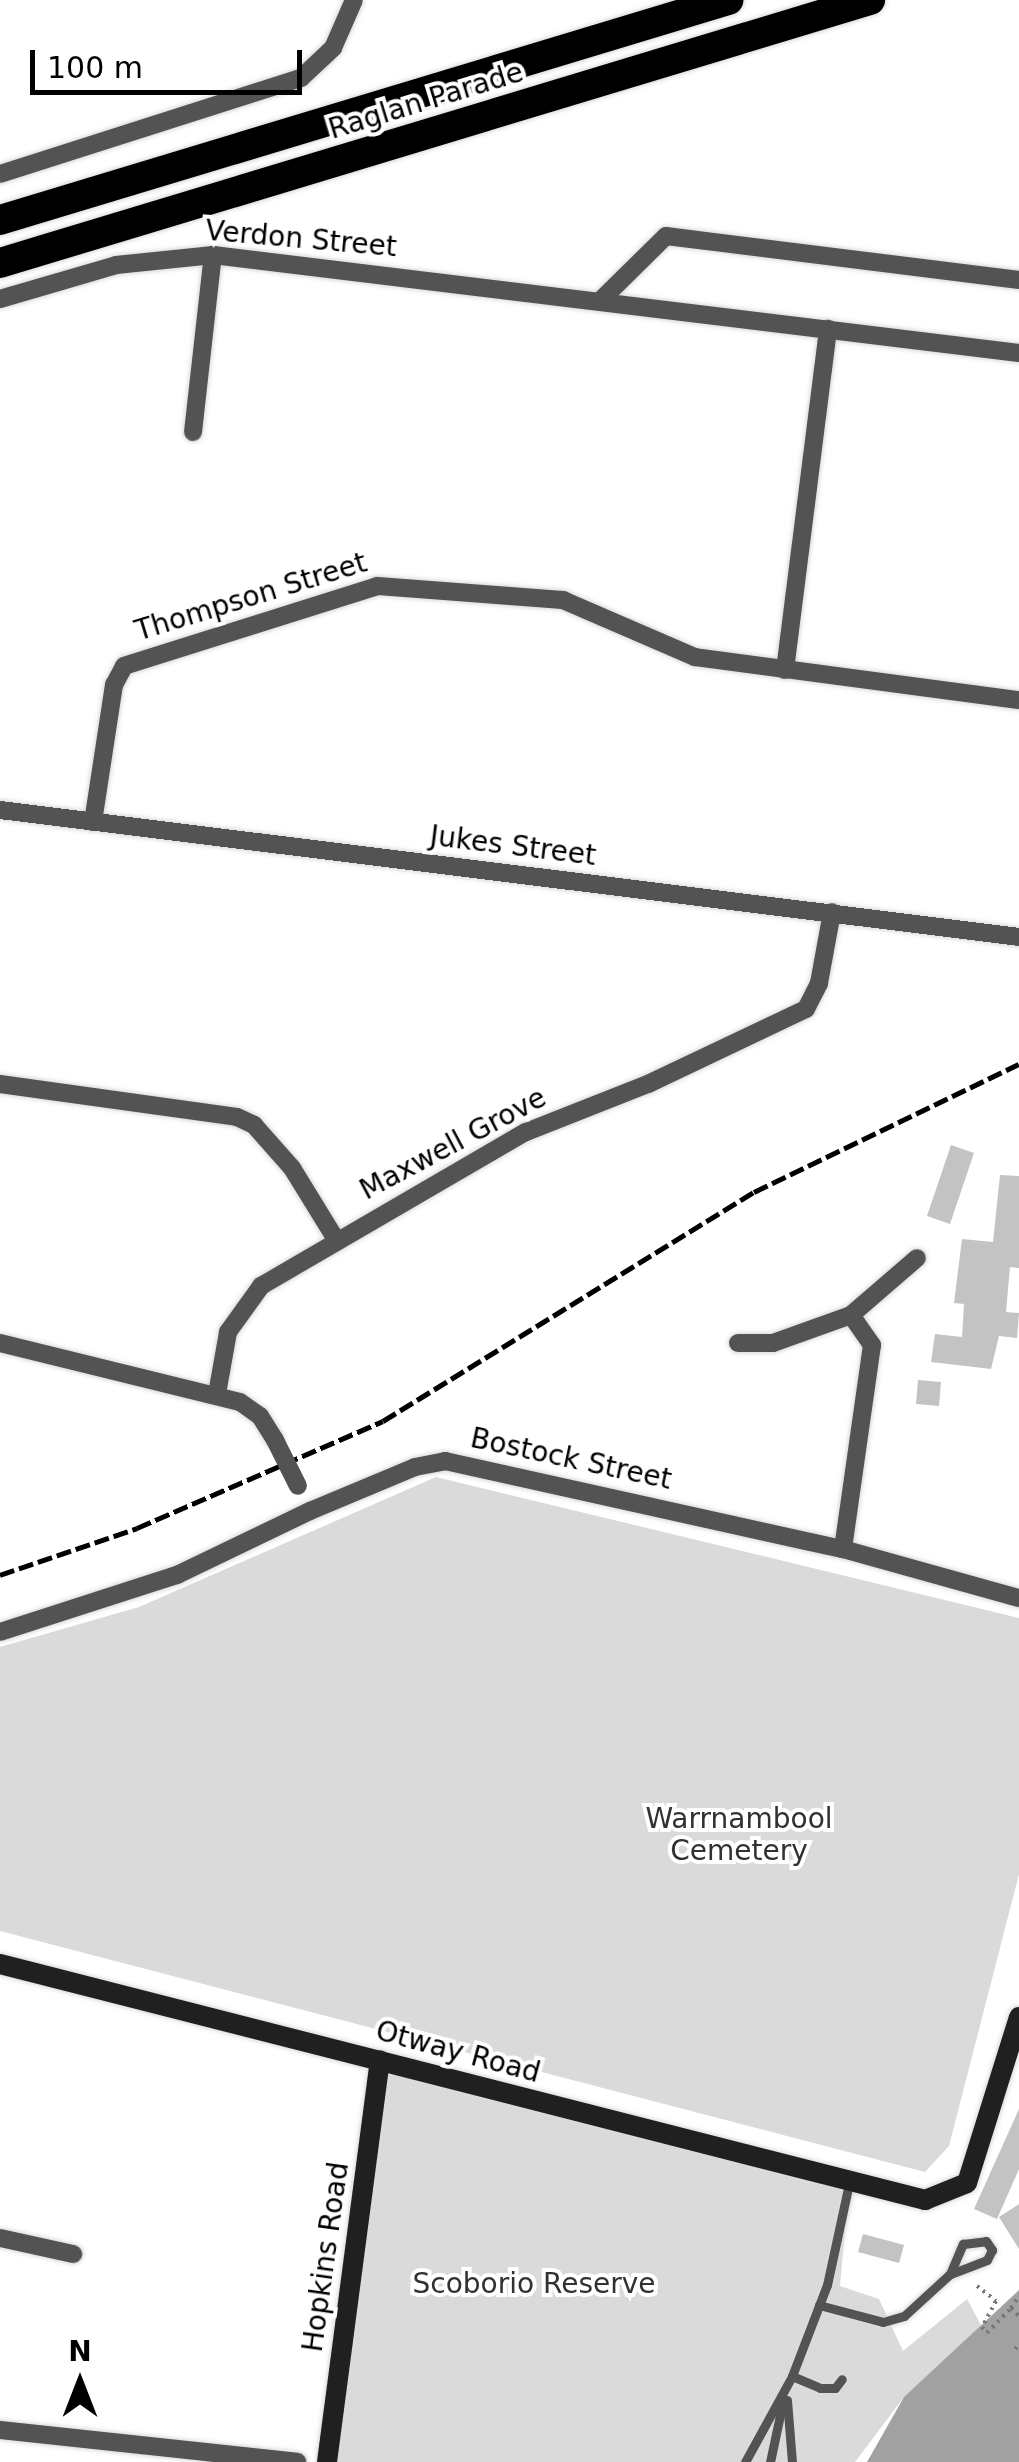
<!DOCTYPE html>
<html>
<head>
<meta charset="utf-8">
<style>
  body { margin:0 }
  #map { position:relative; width:1019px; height:2462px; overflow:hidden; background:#fff; font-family:"DejaVu Sans",sans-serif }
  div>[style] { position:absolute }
  .green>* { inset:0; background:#dadada }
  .water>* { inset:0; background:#a1a1a1 }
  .building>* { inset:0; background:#c3c3c3 }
  .path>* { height:4px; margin-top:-2px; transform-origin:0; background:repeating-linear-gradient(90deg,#757575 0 2.5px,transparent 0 7.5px) }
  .roads { filter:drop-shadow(0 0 2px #dbdbdb) drop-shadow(0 0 2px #dbdbdb) }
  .lane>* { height:9px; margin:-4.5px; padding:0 4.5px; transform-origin:4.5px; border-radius:4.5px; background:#535353 }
  .street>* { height:18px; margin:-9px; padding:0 9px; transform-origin:9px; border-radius:9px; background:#535353 }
  .secondary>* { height:20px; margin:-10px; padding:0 10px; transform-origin:10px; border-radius:10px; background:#202020 }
  .highway>* { height:30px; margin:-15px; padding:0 15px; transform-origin:15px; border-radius:15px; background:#000 }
  .rail>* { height:5px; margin-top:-2.5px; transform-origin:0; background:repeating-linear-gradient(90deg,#000 0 15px,transparent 0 20px) }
  .street-bridge>* { height:18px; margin:-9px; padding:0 9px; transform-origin:9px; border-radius:9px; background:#535353 }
  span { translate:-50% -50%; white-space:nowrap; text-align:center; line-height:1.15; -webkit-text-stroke:8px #fff; paint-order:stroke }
  .street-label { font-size:28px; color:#000 }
  .park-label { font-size:28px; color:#313131 }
  .north { position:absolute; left:30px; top:2332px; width:100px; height:100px; -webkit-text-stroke:8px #fff; paint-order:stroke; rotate:0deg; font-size:28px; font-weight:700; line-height:40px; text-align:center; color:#000 }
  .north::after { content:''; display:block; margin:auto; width:35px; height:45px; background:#000; clip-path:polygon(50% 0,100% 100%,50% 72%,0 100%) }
  .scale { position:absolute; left:30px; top:50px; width:272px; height:45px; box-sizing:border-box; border:5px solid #000; border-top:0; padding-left:12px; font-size:30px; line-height:35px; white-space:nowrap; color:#000; -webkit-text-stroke:8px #fff; paint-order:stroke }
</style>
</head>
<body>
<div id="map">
  <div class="green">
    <div style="clip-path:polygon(436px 1477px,1019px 1618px,1019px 1874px,949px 2146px,925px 2172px,0 1931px,0 1647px,139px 1607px)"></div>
    <div style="clip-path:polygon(380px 2060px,849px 2183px,840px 2286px,879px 2299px,903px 2351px,967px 2299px,982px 2327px,904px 2397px,855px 2462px,327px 2462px)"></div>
  </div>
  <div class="water">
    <div style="clip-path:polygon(1019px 2290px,1019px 2462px,867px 2462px,904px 2397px)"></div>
  </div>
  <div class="building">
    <div style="clip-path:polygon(951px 1145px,974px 1153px,950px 1224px,927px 1216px)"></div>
    <div style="clip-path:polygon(1000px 1175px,1019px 1176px,1019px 1268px,1010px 1267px,1006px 1312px,1019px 1313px,1017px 1338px,999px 1336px,991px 1369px,931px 1362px,935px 1334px,962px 1337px,964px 1304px,954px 1303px,962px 1239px,993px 1242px)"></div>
    <div style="clip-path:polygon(918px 1380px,941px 1382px,939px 1406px,916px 1404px)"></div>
    <div style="clip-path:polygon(1019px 2109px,1019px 2169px,997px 2219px,974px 2209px)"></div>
    <div style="clip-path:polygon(1019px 2204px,1019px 2249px,999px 2217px)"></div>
    <div style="clip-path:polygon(863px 2234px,904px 2245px,899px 2263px,858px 2252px)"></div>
  </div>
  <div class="path">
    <div style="left:977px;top:2286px;width:24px;rotate:38deg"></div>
    <div style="left:996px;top:2301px;width:30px;rotate:118deg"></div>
    <div style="left:982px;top:2327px;width:8px;rotate:50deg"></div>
    <div style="left:987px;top:2333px;width:35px;rotate:-46deg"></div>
    <div style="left:1011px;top:2308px;width:11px;rotate:45deg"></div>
    <div style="left:1011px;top:2308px;width:15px;rotate:-58deg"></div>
    <div style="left:1015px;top:2349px;width:6px;rotate:-45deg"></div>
  </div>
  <div class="roads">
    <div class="lane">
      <div style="left:819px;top:2305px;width:66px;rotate:14.9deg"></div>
      <div style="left:883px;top:2322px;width:22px;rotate:-16deg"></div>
      <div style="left:904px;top:2316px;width:62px;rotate:-42.4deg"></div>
      <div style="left:950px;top:2274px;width:33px;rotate:-67deg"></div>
      <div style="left:963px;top:2244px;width:23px;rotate:-7deg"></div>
      <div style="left:986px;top:2241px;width:11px;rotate:56deg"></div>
      <div style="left:992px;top:2250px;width:11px;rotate:117deg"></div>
      <div style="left:987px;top:2260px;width:40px;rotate:159deg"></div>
      <div style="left:792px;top:2376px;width:30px;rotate:23deg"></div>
      <div style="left:820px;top:2388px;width:15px"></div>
      <div style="left:835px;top:2388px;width:11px;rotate:-52deg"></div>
      <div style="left:787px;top:2400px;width:62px;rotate:85.4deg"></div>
      <div style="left:745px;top:2462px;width:98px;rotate:-61.3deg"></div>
      <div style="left:792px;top:2376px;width:97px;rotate:-69deg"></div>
      <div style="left:827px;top:2285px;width:104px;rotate:-77.8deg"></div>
      <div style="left:770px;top:2462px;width:62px;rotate:-78deg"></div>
    </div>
    <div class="street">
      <div style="left:0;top:174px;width:316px;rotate:-17.7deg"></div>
      <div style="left:301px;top:78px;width:44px;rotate:-43.2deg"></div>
      <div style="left:333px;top:48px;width:52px;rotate:-66.4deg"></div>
      <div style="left:0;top:299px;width:121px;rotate:-16.3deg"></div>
      <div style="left:116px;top:265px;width:98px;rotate:-5.9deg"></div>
      <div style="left:213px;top:255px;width:812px;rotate:6.93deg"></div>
      <div style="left:601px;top:300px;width:91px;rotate:-44.6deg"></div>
      <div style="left:666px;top:236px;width:356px;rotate:7.1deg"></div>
      <div style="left:193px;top:432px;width:178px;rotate:-83.6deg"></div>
      <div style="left:785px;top:670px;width:344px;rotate:-82.8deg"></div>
      <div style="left:0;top:810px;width:1027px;rotate:7.1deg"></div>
      <div style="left:93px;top:822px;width:139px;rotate:-81.3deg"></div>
      <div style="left:114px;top:685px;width:21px;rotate:-62deg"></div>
      <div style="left:124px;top:666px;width:265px;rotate:-17.5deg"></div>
      <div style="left:377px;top:586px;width:187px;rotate:4.3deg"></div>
      <div style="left:563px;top:600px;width:144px;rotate:23.4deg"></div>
      <div style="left:695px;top:657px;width:327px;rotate:7.6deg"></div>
      <div style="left:0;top:1084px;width:239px;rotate:7.9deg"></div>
      <div style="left:237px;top:1117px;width:19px;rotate:25deg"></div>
      <div style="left:254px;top:1125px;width:57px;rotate:48.5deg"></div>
      <div style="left:292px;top:1168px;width:82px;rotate:58.4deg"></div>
      <div style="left:851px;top:1315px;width:87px;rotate:-40.8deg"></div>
      <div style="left:0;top:1343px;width:247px;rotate:13.8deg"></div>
      <div style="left:240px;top:1402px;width:24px;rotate:35deg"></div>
      <div style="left:260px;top:1416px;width:28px;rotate:58deg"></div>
      <div style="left:738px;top:1343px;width:35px"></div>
      <div style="left:773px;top:1343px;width:83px;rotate:-19.7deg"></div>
      <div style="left:851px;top:1315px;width:37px;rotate:55deg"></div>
      <div style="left:872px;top:1345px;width:206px;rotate:98.1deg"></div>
      <div style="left:217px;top:1394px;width:63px;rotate:-79.9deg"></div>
      <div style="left:228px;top:1332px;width:57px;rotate:-54.3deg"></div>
      <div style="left:261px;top:1286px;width:306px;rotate:-30.2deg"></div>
      <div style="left:526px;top:1132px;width:131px;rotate:-21.5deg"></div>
      <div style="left:648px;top:1084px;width:175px;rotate:-25.4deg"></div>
      <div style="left:806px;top:1009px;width:29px;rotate:-63deg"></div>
      <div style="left:819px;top:983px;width:72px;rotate:-79.6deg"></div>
      <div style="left:0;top:1632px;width:186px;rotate:-17.9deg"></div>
      <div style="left:177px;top:1575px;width:148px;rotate:-25.7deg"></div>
      <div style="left:310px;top:1511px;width:114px;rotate:-22.7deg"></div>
      <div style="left:415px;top:1467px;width:31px;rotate:-11deg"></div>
      <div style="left:445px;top:1461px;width:408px;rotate:12.5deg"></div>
      <div style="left:843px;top:1549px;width:183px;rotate:15.6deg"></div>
      <div style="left:0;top:2238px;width:75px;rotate:12.4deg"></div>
      <div style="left:0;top:2430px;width:299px;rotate:6.1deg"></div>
    </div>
    <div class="secondary">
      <div style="left:0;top:1964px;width:955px;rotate:14.31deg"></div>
      <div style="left:925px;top:2200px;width:45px;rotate:-22deg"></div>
      <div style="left:967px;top:2183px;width:174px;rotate:-72.6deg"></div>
      <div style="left:327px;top:2462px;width:405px;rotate:-82.5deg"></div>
    </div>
    <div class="highway">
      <div style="left:0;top:220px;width:761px;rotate:-16.81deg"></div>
      <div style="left:0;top:263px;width:909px;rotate:-16.82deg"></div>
    </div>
  </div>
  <div class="rail">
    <div style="left:0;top:1575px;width:145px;rotate:-18.9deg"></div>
    <div style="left:137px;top:1528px;width:268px;rotate:-23.5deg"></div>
    <div style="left:383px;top:1421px;width:436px;rotate:-31.7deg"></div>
    <div style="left:754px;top:1192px;width:294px;rotate:-25.8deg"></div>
  </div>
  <div class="street-bridge">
    <div style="left:275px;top:1440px;width:51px;rotate:63.4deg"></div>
  </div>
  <div class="street-label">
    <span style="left:426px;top:101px;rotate:-17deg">Raglan Parade</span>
    <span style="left:301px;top:239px;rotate:5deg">Verdon Street</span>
    <span style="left:251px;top:597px;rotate:-17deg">Thompson Street</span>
    <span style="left:513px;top:846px;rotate:7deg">Jukes Street</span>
    <span style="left:453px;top:1144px;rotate:-28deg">Maxwell Grove</span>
    <span style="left:571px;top:1459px;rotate:12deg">Bostock Street</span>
    <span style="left:458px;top:2052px;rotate:15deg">Otway Road</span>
    <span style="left:326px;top:2257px;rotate:-82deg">Hopkins Road</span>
  </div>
  <div class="park-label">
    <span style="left:739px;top:1835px">Warrnambool<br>Cemetery</span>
    <span style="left:534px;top:2284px">Scoborio Reserve</span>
  </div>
  <div class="north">N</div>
  <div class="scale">100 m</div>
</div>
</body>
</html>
